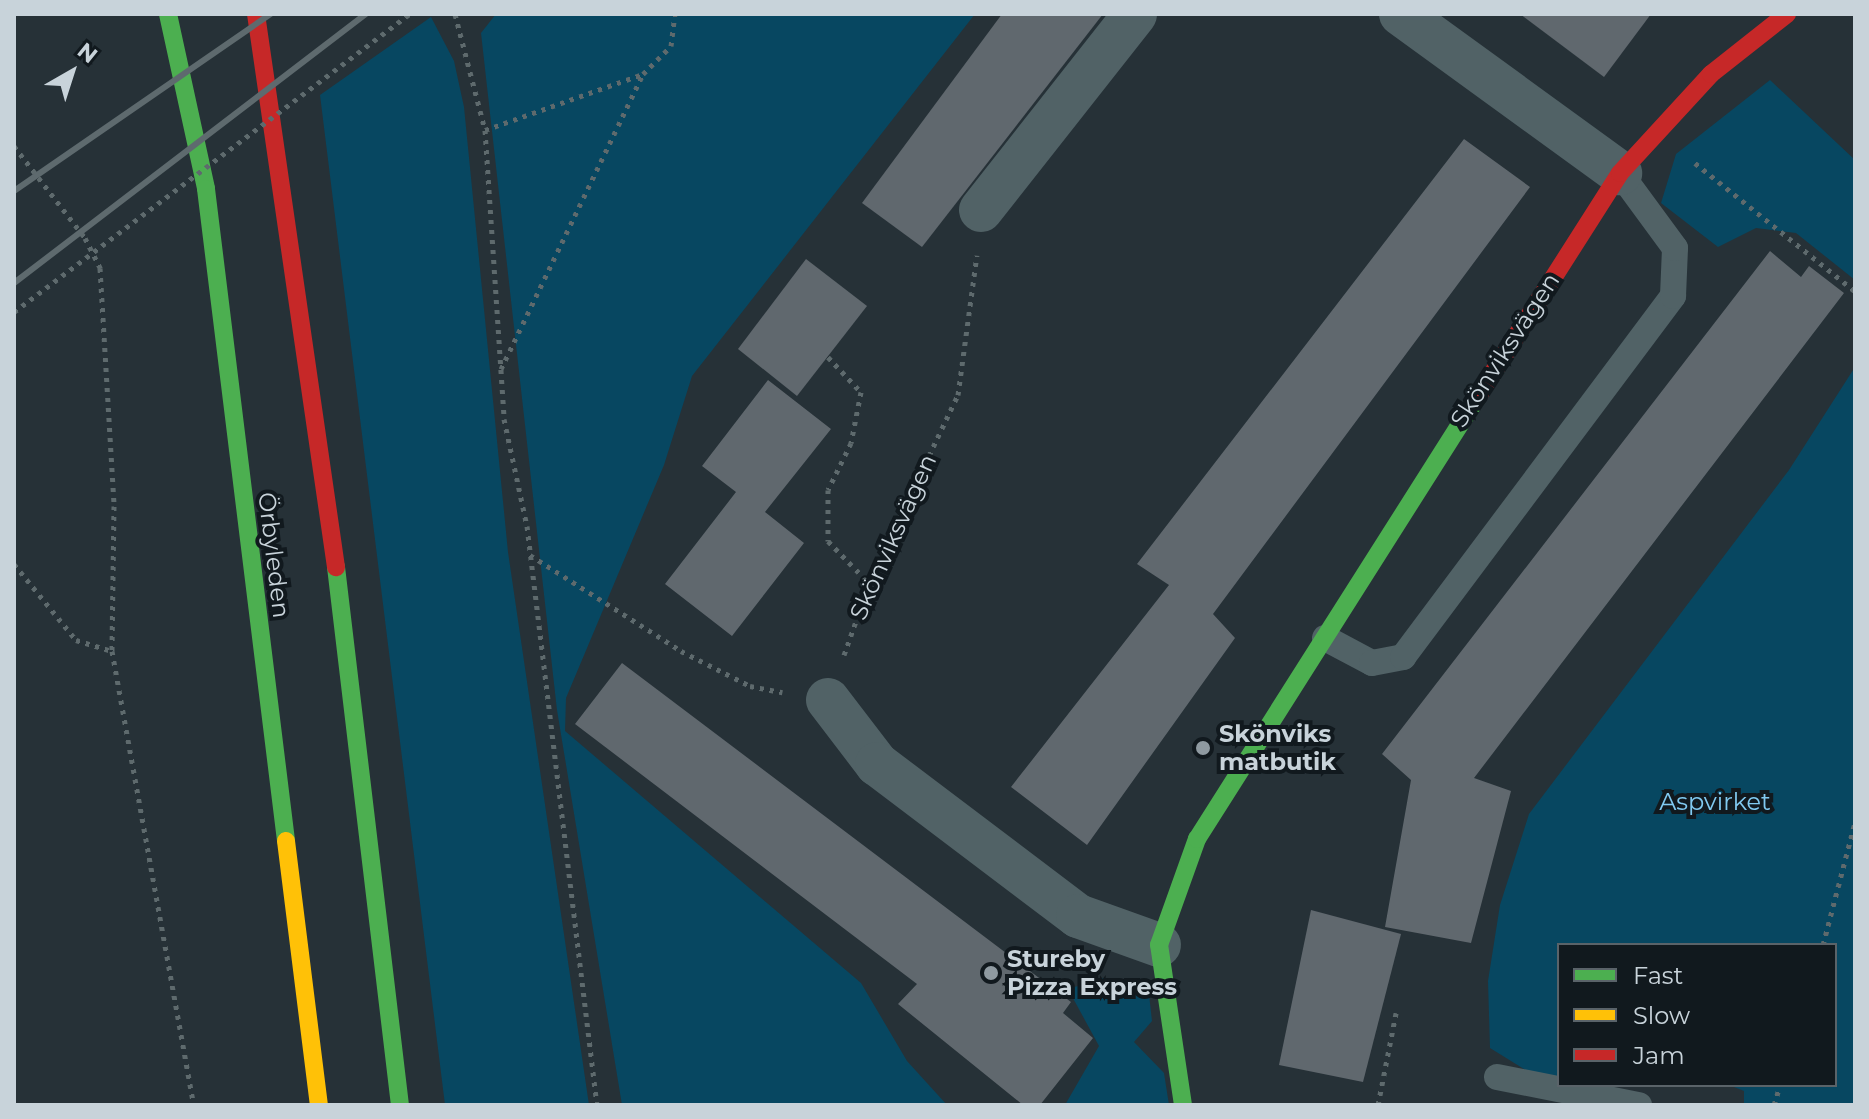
<!DOCTYPE html>
<html>
<head>
<meta charset="utf-8">
<style>
  body { margin:0 }
  #map { position:relative; width:1869px; height:1119px; overflow:hidden; background:#263137; font-family:Montserrat,sans-serif }
  div>[style] { position:absolute }
  .green>* { inset:0; background:#074761 }
  .building>* { inset:0; background:#60686e }
  .path>* { height:5px; margin-top:-2.5px; transform-origin:0; background:repeating-linear-gradient(90deg,#5e6a6d 0 4px,transparent 0 10px) }
  .lane>* { height:26px; margin:-13px; padding:0 13px; transform-origin:13px; border-radius:13px; background:#516266 }
  .street>* { height:44px; margin:-22px; padding:0 22px; transform-origin:22px; border-radius:22px; background:#516266 }
  .fast>* { height:18px; margin:-9px; padding:0 9px; transform-origin:9px; border-radius:9px; background:#4caf50 }
  .slow>* { height:18px; margin:-9px; padding:0 9px; transform-origin:9px; border-radius:9px; background:#ffc107 }
  .jam>* { height:18px; margin:-9px; padding:0 9px; transform-origin:9px; border-radius:9px; background:#c62828 }
  .rail>* { height:6px; margin:-3px; padding:0 3px; transform-origin:3px; border-radius:3px; background:#5e6a6e }
  .path-bridge>* { height:5px; margin-top:-2.5px; transform-origin:0; background:repeating-linear-gradient(90deg,#5e6a6d 0 4px,transparent 0 10px) }
  .dots>* { width:22px; height:22px; translate:-50% -50%; box-sizing:border-box; border:4px solid #11191e; border-radius:50% }
  span { translate:-50% -50%; white-space:nowrap; text-align:center; line-height:1.15; -webkit-text-stroke:8px #11191e; paint-order:stroke }
  .street-label { font-size:24px; color:#c8d3da }
  .poi-label { font-size:24px; color:#c8d3da; font-weight:700 }
  .left { translate:0 -50%; text-align:left }
  .park-label { font-size:24px; color:#81caf1 }
  .frame { position:absolute; inset:0; border:16px solid #c8d3da; pointer-events:none }
  .legend { position:absolute; left:1557px; top:943px; width:280px; height:144px; box-sizing:border-box; background:#11191e; border:2px solid #5a6369; margin:0; padding:10px 14px; list-style:none; font-size:24px; color:#c8d3da }
  .legend li { display:flex; align-items:center; gap:16px; height:40px }
  .legend b { width:40px; border:2px solid #5a6369 }
  .north { position:absolute; left:32px; top:32px; width:80px; height:80px; -webkit-text-stroke:6px #11191e; paint-order:stroke; rotate:39deg; font-size:22px; font-weight:700; line-height:32px; text-align:center; color:#c8d3da }
  .north::after { content:''; display:block; margin:auto; width:28px; height:36px; background:#c8d3da; clip-path:polygon(50% 0,100% 100%,50% 72%,0 100%) }
</style>
</head>
<body>
<div id="map">
  <div class="green">
    <div style="clip-path:polygon(496px 14px,975px 14px,692px 376px,664px 465px,566px 698px,565px 731px,861px 983px,907px 1061px,947px 1105px,622px 1105px,557px 710px,481px 33px)"></div>
    <div style="clip-path:polygon(431px 17px,454px 61px,464px 107px,508px 552px,589px 1105px,445px 1105px,320px 95px)"></div>
    <div style="clip-path:polygon(1770px 80px,1855px 160px,1855px 280px,1796px 233px,1756px 228px,1718px 247px,1661px 203px,1676px 154px)"></div>
    <div style="clip-path:polygon(1855px 367px,1855px 1105px,1744px 1105px,1744px 1091px,1729px 1085px,1835px 1085px,1835px 945px,1559px 945px,1559px 1082px,1529px 1072px,1490px 1048px,1488px 981px,1500px 905px,1529px 814px,1789px 470px)"></div>
    <div style="clip-path:polygon(1104px 978px,1149px 994px,1152px 1021px,1134px 1042px,1164px 1073px,1169px 1105px,1065px 1105px,1099px 1046px,1068px 989px)"></div>
  </div>
  <div class="building">
    <div style="clip-path:polygon(1002px 14px,1103px 14px,922px 247px,862px 203px)"></div>
    <div style="clip-path:polygon(1520px 14px,1651px 14px,1604px 77px)"></div>
    <div style="clip-path:polygon(1464px 139px,1530px 187px,1213px 614px,1235px 638px,1087px 845px,1011px 787px,1169px 585px,1137px 564px)"></div>
    <div style="clip-path:polygon(1770px 251px,1801px 277px,1809px 266px,1844px 293px,1474px 778px,1511px 791px,1471px 943px,1385px 927px,1411px 780px,1382px 754px)"></div>
    <div style="clip-path:polygon(806px 259px,867px 306px,797px 396px,738px 349px)"></div>
    <div style="clip-path:polygon(768px 380px,831px 429px,765px 512px,804px 543px,732px 636px,665px 584px,736px 492px,702px 466px)"></div>
    <div style="clip-path:polygon(622px 663px,1071px 1002px,1063px 1013px,1093px 1038px,1040px 1105px,1023px 1105px,898px 1004px,917px 984px,575px 724px)"></div>
    <div style="clip-path:polygon(1311px 910px,1401px 934px,1363px 1082px,1279px 1065px)"></div>
  </div>
  <div class="path">
    <div style="left:455px;top:14px;width:120px;rotate:75.5deg"></div>
    <div style="left:485px;top:130px;width:290px;rotate:86.2deg"></div>
    <div style="left:504px;top:419px;width:109px;rotate:77.9deg"></div>
    <div style="left:527px;top:526px;width:583px;rotate:83.11deg"></div>
    <div style="left:485px;top:130px;width:168px;rotate:-19.5deg"></div>
    <div style="left:643px;top:74px;width:40px;rotate:-45deg"></div>
    <div style="left:671px;top:46px;width:32px;rotate:-83deg"></div>
    <div style="left:14px;top:146px;width:116px;rotate:52.3deg"></div>
    <div style="left:85px;top:238px;width:34px;rotate:63deg"></div>
    <div style="left:100px;top:268px;width:238px;rotate:86.6deg"></div>
    <div style="left:114px;top:506px;width:145px;rotate:90.8deg"></div>
    <div style="left:112px;top:651px;width:461px;rotate:79.8deg"></div>
    <div style="left:1695px;top:163px;width:205px;rotate:38.7deg"></div>
    <div style="left:828px;top:357px;width:48px;rotate:46.7deg"></div>
    <div style="left:861px;top:392px;width:52px;rotate:101.1deg"></div>
    <div style="left:851px;top:443px;width:52px;rotate:116.1deg"></div>
    <div style="left:828px;top:490px;width:51px;rotate:90deg"></div>
    <div style="left:828px;top:541px;width:59px;rotate:45.7deg"></div>
    <div style="left:501px;top:369px;width:327px;rotate:-64.3deg"></div>
    <div style="left:530px;top:555px;width:179px;rotate:32.4deg"></div>
    <div style="left:681px;top:651px;width:77px;rotate:26.9deg"></div>
    <div style="left:750px;top:686px;width:33px;rotate:11deg"></div>
    <div style="left:14px;top:564px;width:98px;rotate:50.8deg"></div>
    <div style="left:76px;top:640px;width:38px;rotate:17deg"></div>
    <div style="left:844px;top:655px;width:87px;rotate:-70.5deg"></div>
    <div style="left:873px;top:573px;width:197px;rotate:-64.5deg"></div>
    <div style="left:958px;top:395px;width:141px;rotate:-82.3deg"></div>
    <div style="left:1823px;top:945px;width:127px;rotate:-75.4deg"></div>
    <div style="left:1378px;top:1105px;width:94px;rotate:-78.9deg"></div>
    <div style="left:1774px;top:1105px;width:21px;rotate:-73deg"></div>
  </div>
  <div class="lane">
    <div style="left:1325px;top:638px;width:53px;rotate:28deg"></div>
    <div style="left:1372px;top:663px;width:32px;rotate:-11deg"></div>
    <div style="left:1403px;top:657px;width:451px;rotate:-53.2deg"></div>
    <div style="left:1673px;top:296px;width:48px;rotate:-87.6deg"></div>
    <div style="left:1675px;top:248px;width:93px;rotate:-126.3deg"></div>
    <div style="left:1497px;top:1077px;width:145px;rotate:11.2deg"></div>
  </div>
  <div class="street">
    <div style="left:1401px;top:14px;width:271px;rotate:36deg"></div>
    <div style="left:981px;top:210px;width:249px;rotate:-51.8deg"></div>
    <div style="left:828px;top:700px;width:81px;rotate:52.6deg"></div>
    <div style="left:877px;top:764px;width:252px;rotate:37.1deg"></div>
    <div style="left:1078px;top:916px;width:86px;rotate:19.7deg"></div>
  </div>
  <div class="fast">
    <div style="left:168px;top:14px;width:179px;rotate:77.7deg"></div>
    <div style="left:206px;top:189px;width:657px;rotate:83deg"></div>
    <div style="left:336px;top:567px;width:542px;rotate:83.22deg"></div>
    <div style="left:1183px;top:1105px;width:162px;rotate:-98.5deg"></div>
    <div style="left:1159px;top:945px;width:113px;rotate:-70.3deg"></div>
    <div style="left:1197px;top:839px;width:525px;rotate:-57.61deg"></div>
  </div>
  <div class="slow">
    <div style="left:286px;top:841px;width:266px;rotate:82.9deg"></div>
  </div>
  <div class="jam">
    <div style="left:256px;top:14px;width:559px;rotate:81.77deg"></div>
    <div style="left:1478px;top:396px;width:264px;rotate:-57.5deg"></div>
    <div style="left:1620px;top:173px;width:134px;rotate:-47.4deg"></div>
    <div style="left:1711px;top:74px;width:97px;rotate:-38.3deg"></div>
  </div>
  <div class="rail">
    <div style="left:14px;top:191px;width:312px;rotate:-34.6deg"></div>
    <div style="left:14px;top:283px;width:443px;rotate:-37.4deg"></div>
  </div>
  <div class="path-bridge">
    <div style="left:14px;top:312px;width:496px;rotate:-37deg"></div>
  </div>
  <div class="dots">
    <div style="left:1203px;top:748px;background:#8f9aa1"></div>
    <div style="left:991px;top:973px;background:#8f9aa1"></div>
  </div>
  <div class="street-label">
    <span style="left:1505px;top:350px;rotate:-57deg">Skönviksvägen</span>
    <span style="left:893px;top:537px;rotate:-66deg">Skönviksvägen</span>
    <span style="left:274px;top:555px;rotate:83deg">Örbyleden</span>
  </div>
  <div class="poi-label">
    <span class="left" style="left:1219px;top:748px">Skönviks<br>matbutik</span>
    <span class="left" style="left:1007px;top:973px">Stureby<br>Pizza Express</span>
  </div>
  <div class="park-label">
    <span style="left:1715px;top:802px">Aspvirket</span>
  </div>
  <div class="frame"></div>
  <ul class="legend">
  <li><b style="height:10px;background:#4caf50"></b>Fast</li>
  <li><b style="height:10px;background:#ffc107"></b>Slow</li>
  <li><b style="height:10px;background:#c62828"></b>Jam</li>
  </ul>
  <div class="north">N</div>
</div>
</body>
</html>
